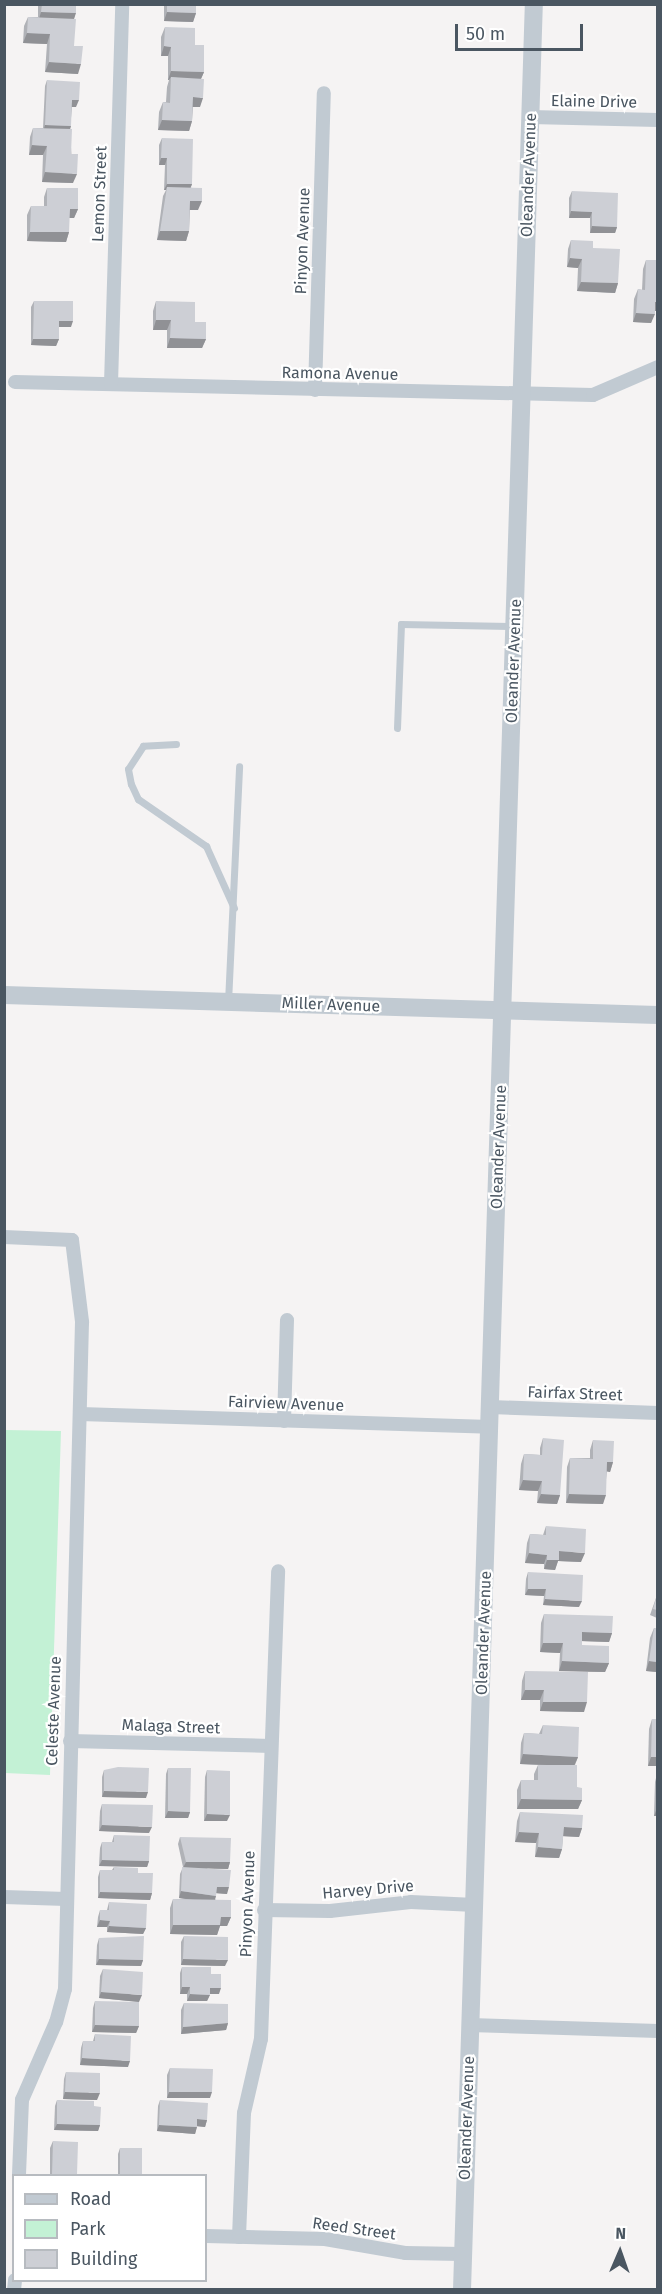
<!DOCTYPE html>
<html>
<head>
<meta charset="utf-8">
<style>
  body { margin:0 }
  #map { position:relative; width:662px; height:2294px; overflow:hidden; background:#f5f3f3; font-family:"Fira Sans",sans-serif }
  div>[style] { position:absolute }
  .green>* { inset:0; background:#c3f1d5 }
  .service>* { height:7px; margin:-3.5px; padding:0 3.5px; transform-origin:3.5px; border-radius:3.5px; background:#c1cad2 }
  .minor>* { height:14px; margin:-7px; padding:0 7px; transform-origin:7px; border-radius:7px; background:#c1cad2 }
  .tertiary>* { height:18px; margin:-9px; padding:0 9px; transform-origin:9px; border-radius:9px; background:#c1cad2 }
  .wall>* { inset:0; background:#b0b2b7 }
  .shaded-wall>* { inset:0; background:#909195 }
  .building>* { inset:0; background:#cdcfd5 }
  span { translate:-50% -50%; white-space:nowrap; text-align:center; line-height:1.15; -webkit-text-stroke:4.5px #fff; paint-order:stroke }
  .street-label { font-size:16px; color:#4a5661 }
  .frame { position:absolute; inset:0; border:6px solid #4a5661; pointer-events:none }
  .legend { position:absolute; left:12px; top:2174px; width:195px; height:108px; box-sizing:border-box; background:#fff; border:2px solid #b7bbc0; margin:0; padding:8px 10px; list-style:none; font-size:18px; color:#4a5661 }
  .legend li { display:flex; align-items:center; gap:12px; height:30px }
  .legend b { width:30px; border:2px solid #b7bbc0 }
  .north { position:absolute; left:590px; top:2222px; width:60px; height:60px; -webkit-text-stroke:4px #fff; paint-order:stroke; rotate:2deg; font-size:16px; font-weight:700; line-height:24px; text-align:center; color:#4a5661 }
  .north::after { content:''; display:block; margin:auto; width:21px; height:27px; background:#4a5661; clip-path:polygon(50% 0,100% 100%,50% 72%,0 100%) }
  .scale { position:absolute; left:455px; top:24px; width:128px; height:27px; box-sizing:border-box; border:3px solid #4a5661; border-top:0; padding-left:8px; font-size:18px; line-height:21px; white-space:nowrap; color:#4a5661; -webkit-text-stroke:4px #fff; paint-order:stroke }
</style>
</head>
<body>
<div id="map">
  <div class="green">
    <div style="clip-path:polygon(5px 1430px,61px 1431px,50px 1775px,5px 1773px)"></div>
  </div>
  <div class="service">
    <div style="left:397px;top:728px;width:104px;rotate:-87.8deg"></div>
    <div style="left:401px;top:624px;width:112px;rotate:1deg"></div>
    <div style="left:176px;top:744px;width:33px;rotate:177deg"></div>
    <div style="left:143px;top:746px;width:27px;rotate:123deg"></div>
    <div style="left:128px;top:769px;width:15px;rotate:79deg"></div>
    <div style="left:131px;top:784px;width:17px;rotate:65deg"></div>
    <div style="left:138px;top:799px;width:83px;rotate:34.7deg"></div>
    <div style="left:206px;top:846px;width:68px;rotate:65.7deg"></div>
    <div style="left:228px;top:1002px;width:236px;rotate:-87.3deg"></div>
  </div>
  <div class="minor">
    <div style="left:530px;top:117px;width:128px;rotate:1.3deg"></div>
    <div style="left:15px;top:382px;width:578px;rotate:1.29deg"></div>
    <div style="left:593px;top:395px;width:71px;rotate:-23.3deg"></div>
    <div style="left:111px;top:384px;width:380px;rotate:-88.3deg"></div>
    <div style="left:315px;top:390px;width:297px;rotate:-88.3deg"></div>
    <div style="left:4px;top:1237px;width:68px;rotate:2.5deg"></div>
    <div style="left:72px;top:1240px;width:83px;rotate:83deg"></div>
    <div style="left:82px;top:1322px;width:667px;rotate:91.46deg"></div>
    <div style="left:65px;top:1989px;width:34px;rotate:105deg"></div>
    <div style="left:56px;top:2022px;width:85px;rotate:113.6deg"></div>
    <div style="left:22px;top:2100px;width:76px;rotate:92.3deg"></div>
    <div style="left:491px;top:1407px;width:167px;rotate:2.1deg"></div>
    <div style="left:80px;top:1414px;width:410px;rotate:1.8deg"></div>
    <div style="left:284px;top:1421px;width:101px;rotate:-88.3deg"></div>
    <div style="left:70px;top:1741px;width:201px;rotate:1.4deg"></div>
    <div style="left:4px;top:1897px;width:62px;rotate:1.8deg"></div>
    <div style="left:264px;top:1910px;width:66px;rotate:0.9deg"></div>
    <div style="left:330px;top:1911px;width:81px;rotate:-6.3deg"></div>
    <div style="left:411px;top:1902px;width:64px;rotate:2.7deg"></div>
    <div style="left:470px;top:2025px;width:188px;rotate:1.8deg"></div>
    <div style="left:206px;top:2236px;width:119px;rotate:1.4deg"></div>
    <div style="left:325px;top:2239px;width:81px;rotate:9.9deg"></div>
    <div style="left:405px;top:2253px;width:57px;rotate:1deg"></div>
    <div style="left:239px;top:2237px;width:124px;rotate:-87.7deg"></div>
    <div style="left:244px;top:2113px;width:76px;rotate:-77.1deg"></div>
    <div style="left:261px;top:2039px;width:468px;rotate:-87.9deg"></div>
    <div style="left:14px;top:2290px;width:10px;rotate:-84deg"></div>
  </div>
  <div class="tertiary">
    <div style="left:4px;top:995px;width:654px;rotate:1.75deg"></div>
    <div style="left:462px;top:2290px;width:2287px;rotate:-88.2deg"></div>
  </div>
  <div class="wall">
    <div style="clip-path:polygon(38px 4px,76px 4px,74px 19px,74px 46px,78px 74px,45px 72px,47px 44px,23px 43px,24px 26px,28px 17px,38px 17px)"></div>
    <div style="clip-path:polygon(164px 4px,196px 4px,196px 13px,193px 22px,164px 21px)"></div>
    <div style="clip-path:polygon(165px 27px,195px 45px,204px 72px,201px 79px,200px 107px,193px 107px,192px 121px,189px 131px,158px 130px,159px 112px,163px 102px,166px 102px,167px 87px,169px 80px,168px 80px,168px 56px,161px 56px,161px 37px)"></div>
    <div style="clip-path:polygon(47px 80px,76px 107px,72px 107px,70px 129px,73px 183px,42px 182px,43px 155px,29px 155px,30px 137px,33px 128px,43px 128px,45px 86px)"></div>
    <div style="clip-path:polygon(162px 138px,192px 184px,191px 187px,198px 210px,190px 210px,189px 231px,186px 241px,157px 240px,163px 196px,166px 190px,164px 190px,165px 165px,159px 165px,159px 145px)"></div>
    <div style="clip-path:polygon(47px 188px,78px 209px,74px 218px,69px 218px,69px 232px,66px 242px,27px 241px,27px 215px,31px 206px,44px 206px,44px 197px)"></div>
    <div style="clip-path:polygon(572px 191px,617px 227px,615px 233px,590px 233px,590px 218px,569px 218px,569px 198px)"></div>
    <div style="clip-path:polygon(571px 240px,593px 248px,618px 283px,615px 293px,577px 291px,578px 268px,567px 267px,568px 249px)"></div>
    <div style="clip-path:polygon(646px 260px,657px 260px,657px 311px,655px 311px,651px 323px,633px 322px,634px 299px,638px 289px,642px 290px,643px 269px)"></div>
    <div style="clip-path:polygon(34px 301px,71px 327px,59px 327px,59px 339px,56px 346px,31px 345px,31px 307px)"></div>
    <div style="clip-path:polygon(156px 301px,206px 339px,202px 348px,167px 348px,167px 330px,153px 330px,153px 311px)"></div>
    <div style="clip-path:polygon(543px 1438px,560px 1495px,557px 1504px,537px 1503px,538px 1491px,519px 1490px,521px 1464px,524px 1454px,540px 1455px,540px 1448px)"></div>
    <div style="clip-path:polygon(593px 1440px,613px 1462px,610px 1472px,607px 1471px,603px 1504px,566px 1503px,567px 1467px,570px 1458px,590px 1458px,590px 1450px)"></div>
    <div style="clip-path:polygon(546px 1526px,581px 1562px,558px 1561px,555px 1570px,544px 1569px,544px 1564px,525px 1563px,527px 1543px,530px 1534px,543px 1535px)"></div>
    <div style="clip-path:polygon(528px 1572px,579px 1607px,543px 1605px,544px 1596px,525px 1595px,526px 1579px)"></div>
    <div style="clip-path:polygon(657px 1595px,657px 1618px,650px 1615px)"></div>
    <div style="clip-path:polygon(544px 1614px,612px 1633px,609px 1642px,582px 1641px,582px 1645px,609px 1663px,605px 1672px,559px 1671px,560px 1653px,540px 1652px,541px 1623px)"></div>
    <div style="clip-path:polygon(654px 1628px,657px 1629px,657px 1672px,646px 1671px,650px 1638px)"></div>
    <div style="clip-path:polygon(525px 1671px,584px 1712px,540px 1711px,540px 1700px,521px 1700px,522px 1681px)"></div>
    <div style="clip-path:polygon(652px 1719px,657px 1766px,648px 1766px,649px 1729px)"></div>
    <div style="clip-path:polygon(543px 1725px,578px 1757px,575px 1765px,577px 1787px,582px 1800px,578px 1809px,517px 1809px,517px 1790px,521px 1780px,534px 1780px,534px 1774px,538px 1765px,539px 1765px,520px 1764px,521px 1743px,524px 1733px,539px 1734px)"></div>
    <div style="clip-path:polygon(168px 1768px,190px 1812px,188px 1818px,165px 1818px,166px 1774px)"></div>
    <div style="clip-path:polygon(104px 1770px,146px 1798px,102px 1797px,102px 1777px)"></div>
    <div style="clip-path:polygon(207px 1770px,227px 1821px,204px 1821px,205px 1777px)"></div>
    <div style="clip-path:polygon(657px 1774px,657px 1816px,654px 1816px,655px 1782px)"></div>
    <div style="clip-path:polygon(102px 1804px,149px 1833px,99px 1831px,100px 1811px)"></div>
    <div style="clip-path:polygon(520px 1812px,582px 1828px,579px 1837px,563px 1836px,562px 1849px,559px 1858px,535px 1857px,536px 1843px,515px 1842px,517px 1821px)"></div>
    <div style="clip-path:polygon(114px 1835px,149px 1861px,147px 1867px,99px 1866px,100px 1848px,102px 1842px,112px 1842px)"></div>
    <div style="clip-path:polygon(180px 1837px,230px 1862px,228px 1869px,207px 1868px,227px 1894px,216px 1893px,215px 1899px,231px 1917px,227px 1926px,220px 1926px,217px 1935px,170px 1934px,170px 1908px,173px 1899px,187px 1899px,179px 1898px,180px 1874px,183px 1867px,178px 1844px)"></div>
    <div style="clip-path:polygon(114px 1867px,138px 1873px,152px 1893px,150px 1900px,98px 1898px,98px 1877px,100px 1870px,112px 1870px)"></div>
    <div style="clip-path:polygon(109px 1902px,146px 1928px,143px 1934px,107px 1932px,107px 1927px,97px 1927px,98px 1917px,100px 1910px,107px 1910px)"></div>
    <div style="clip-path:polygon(184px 1936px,225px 1966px,181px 1965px,181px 1942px)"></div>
    <div style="clip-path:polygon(99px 1938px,143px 1960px,141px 1966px,96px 1965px,97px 1945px)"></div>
    <div style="clip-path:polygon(182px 1967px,211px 1974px,219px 1994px,210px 1994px,207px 2001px,187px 2001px,187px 1994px,180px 1994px,180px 1973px)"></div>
    <div style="clip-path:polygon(103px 1969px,139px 2002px,99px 1998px,100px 1976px)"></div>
    <div style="clip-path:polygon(95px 2001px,139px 2026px,136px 2033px,92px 2032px,93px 2008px)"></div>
    <div style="clip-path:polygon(184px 2003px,228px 2023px,226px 2030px,181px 2034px,181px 2010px)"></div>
    <div style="clip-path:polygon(95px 2034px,128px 2067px,80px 2065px,81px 2048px,83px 2041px,93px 2041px)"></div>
    <div style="clip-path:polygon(170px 2068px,210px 2098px,167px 2098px,167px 2075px)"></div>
    <div style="clip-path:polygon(66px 2072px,97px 2100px,63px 2099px,64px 2079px)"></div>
    <div style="clip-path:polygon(57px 2100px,94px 2106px,100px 2125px,98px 2131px,54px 2130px,55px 2106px)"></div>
    <div style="clip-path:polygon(160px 2100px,207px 2120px,205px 2127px,197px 2126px,195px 2134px,157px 2131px,158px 2106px)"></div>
    <div style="clip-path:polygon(53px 2141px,77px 2175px,50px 2175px,50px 2148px)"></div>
    <div style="clip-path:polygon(120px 2148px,142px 2175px,118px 2175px,118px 2154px)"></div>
  </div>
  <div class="shaded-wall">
    <div style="clip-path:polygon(41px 12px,76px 13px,73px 22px,38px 22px)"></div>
    <div style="clip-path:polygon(167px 12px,196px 13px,193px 22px,164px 21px)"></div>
    <div style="clip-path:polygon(27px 33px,50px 34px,47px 44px,23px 43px)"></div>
    <div style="clip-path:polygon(164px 46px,171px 47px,168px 56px,161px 56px)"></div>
    <div style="clip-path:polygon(49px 62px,81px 64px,78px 74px,45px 72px)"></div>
    <div style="clip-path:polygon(171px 71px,204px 72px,200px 81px,171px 77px,169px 80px,168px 80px)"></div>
    <div style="clip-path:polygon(193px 97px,203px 98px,200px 107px,190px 107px)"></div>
    <div style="clip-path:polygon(72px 100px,79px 100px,76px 107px,70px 107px)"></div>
    <div style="clip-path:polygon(162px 120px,192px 121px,189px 131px,158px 130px)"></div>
    <div style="clip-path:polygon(45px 125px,71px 126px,69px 133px,43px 132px)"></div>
    <div style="clip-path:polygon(32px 145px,47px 146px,43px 155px,29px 155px)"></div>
    <div style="clip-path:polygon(161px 158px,167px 158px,165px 165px,159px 165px)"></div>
    <div style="clip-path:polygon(45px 172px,77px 174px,73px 183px,42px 182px)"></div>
    <div style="clip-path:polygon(167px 184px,192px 184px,189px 191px,167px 187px,166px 190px,164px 190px)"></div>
    <div style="clip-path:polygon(190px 201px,202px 201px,198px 210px,187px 210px)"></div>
    <div style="clip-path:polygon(70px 209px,78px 209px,74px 218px,66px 218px)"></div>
    <div style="clip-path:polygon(571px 211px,592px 212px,590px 218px,569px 218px)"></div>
    <div style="clip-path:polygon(592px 226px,617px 227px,615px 233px,590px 233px)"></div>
    <div style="clip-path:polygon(160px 231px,189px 231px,186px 241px,157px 240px)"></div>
    <div style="clip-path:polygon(30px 232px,69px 232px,66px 242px,27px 241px)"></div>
    <div style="clip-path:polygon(570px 258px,582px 259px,578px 268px,567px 267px)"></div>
    <div style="clip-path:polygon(581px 282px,618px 283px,615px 293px,577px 291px)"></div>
    <div style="clip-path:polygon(655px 302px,657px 302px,657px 311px,652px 311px)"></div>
    <div style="clip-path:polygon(636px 313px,655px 314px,651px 323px,633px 322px)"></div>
    <div style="clip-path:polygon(156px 320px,171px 320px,167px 330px,153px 330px)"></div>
    <div style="clip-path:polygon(59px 321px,73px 321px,71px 327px,56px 327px)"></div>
    <div style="clip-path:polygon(170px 338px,206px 339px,202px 348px,167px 348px)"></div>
    <div style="clip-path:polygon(33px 339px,59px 339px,56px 346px,31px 345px)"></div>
    <div style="clip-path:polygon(607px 1462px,613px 1462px,610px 1472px,604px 1471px)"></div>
    <div style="clip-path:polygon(523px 1480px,542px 1481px,538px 1491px,519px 1490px)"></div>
    <div style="clip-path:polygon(541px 1494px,560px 1495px,557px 1504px,537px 1503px)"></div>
    <div style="clip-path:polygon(569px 1494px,606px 1495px,603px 1504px,566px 1503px)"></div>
    <div style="clip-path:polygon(559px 1551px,585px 1553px,581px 1562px,558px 1561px,555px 1570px,544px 1569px,547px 1560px)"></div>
    <div style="clip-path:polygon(529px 1553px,547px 1555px,544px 1564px,525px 1563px)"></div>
    <div style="clip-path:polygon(528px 1589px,546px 1589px,544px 1596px,525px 1595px)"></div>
    <div style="clip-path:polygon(545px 1599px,582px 1601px,579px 1607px,543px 1605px)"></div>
    <div style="clip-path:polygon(582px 1632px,612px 1633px,609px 1642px,579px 1641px)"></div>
    <div style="clip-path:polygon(543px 1643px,563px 1643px,560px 1653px,540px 1652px)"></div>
    <div style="clip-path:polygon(562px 1661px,609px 1663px,605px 1672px,559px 1671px)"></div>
    <div style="clip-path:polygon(649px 1661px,657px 1662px,657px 1672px,646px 1671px)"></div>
    <div style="clip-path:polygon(525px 1690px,544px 1690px,540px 1700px,521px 1700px)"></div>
    <div style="clip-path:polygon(543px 1702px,587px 1702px,584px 1712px,540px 1711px)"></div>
    <div style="clip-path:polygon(523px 1754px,578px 1757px,574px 1766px,520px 1764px)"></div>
    <div style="clip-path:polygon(651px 1757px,657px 1757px,657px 1766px,648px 1766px)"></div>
    <div style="clip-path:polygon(104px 1791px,148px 1792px,146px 1798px,102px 1797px)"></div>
    <div style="clip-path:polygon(521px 1799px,582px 1800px,578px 1809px,517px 1809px)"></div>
    <div style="clip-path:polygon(657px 1808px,657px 1816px,654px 1816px)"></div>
    <div style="clip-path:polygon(168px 1811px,190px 1812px,188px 1818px,165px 1818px)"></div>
    <div style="clip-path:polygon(207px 1814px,230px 1815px,227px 1821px,204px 1821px)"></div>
    <div style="clip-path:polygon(102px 1825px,152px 1827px,149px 1833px,99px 1831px)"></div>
    <div style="clip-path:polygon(564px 1827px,582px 1828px,579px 1837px,560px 1836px)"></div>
    <div style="clip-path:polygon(519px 1832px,539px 1833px,536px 1843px,515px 1842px)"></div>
    <div style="clip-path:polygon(538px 1847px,562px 1849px,559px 1858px,535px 1857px)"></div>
    <div style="clip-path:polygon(102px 1860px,149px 1861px,147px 1867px,99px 1866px)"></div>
    <div style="clip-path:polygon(186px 1862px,230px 1862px,228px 1869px,183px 1868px)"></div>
    <div style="clip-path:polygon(217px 1887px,229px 1887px,227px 1894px,214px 1893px)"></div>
    <div style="clip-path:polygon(181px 1891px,216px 1896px,214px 1903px,179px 1898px)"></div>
    <div style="clip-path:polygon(100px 1892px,152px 1893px,150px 1900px,98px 1898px)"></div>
    <div style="clip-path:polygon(221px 1917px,231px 1917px,227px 1926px,220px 1926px,217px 1935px,170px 1934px,173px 1925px)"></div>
    <div style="clip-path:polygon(100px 1920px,110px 1921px,107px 1927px,97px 1927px)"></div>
    <div style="clip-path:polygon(109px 1926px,146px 1928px,143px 1934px,107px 1932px)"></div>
    <div style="clip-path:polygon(99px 1959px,143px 1960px,141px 1966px,96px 1965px)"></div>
    <div style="clip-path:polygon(183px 1959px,228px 1960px,225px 1966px,181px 1965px)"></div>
    <div style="clip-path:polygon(182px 1987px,190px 1987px,187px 1994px,180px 1994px)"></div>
    <div style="clip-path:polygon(210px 1988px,221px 1988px,219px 1994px,207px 1994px)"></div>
    <div style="clip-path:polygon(101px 1992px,142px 1995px,139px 2002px,99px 1998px)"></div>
    <div style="clip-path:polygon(190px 1994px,210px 1995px,207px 2001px,187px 2001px)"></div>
    <div style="clip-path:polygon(228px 2023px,226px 2030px,181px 2034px,183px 2027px)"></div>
    <div style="clip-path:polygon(95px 2025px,139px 2026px,136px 2033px,92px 2032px)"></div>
    <div style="clip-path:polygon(82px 2058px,130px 2061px,128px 2067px,80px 2065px)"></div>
    <div style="clip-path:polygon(65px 2092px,100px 2093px,97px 2100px,63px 2099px)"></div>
    <div style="clip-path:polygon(169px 2092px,212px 2092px,210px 2098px,167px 2098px)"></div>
    <div style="clip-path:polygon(197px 2119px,207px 2120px,205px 2127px,195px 2126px)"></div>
    <div style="clip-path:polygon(57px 2124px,100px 2125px,98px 2131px,54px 2130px)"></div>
    <div style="clip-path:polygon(159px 2125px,197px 2127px,195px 2134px,157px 2131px)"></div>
  </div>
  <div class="building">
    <div style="clip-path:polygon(42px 4px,76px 4px,76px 13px,41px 12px)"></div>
    <div style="clip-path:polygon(167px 4px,196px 4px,196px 13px,167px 12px)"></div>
    <div style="clip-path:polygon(28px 17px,76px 19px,74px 46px,83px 46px,81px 64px,49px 62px,50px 34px,27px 33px)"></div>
    <div style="clip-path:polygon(165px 27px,195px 28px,195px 45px,204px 45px,204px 72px,171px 71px,171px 47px,164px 46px)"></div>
    <div style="clip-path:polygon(171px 77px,204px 79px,203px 98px,193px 97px,192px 121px,162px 120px,163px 102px,170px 103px)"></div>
    <div style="clip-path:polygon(47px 80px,80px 82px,79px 100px,72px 100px,71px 126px,45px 125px)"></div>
    <div style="clip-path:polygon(33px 128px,72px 129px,71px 154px,78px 154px,77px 174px,45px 172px,47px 146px,32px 145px)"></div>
    <div style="clip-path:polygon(162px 138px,193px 139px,192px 184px,167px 184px,167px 158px,161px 158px)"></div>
    <div style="clip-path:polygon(167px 187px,202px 188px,202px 201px,190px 201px,189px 231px,160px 231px)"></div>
    <div style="clip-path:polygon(47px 188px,78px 188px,78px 209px,70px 209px,69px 232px,30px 232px,31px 206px,47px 206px)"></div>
    <div style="clip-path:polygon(572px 191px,618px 193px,617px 227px,592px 226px,592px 212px,571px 211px)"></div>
    <div style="clip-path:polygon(571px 240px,593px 241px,593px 248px,620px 249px,618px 283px,581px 282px,582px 259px,570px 258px)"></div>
    <div style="clip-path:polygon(646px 260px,657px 260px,657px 302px,655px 302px,655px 314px,636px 313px,638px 289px,645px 290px)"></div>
    <div style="clip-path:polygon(34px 301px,73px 301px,73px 321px,59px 321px,59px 339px,33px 339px)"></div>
    <div style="clip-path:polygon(156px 301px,195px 302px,195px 322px,206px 322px,206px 339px,170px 338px,171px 320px,156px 320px)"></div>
    <div style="clip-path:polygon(543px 1438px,564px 1440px,560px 1495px,541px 1494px,542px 1481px,523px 1480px,524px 1454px,542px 1455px)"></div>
    <div style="clip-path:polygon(593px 1440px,614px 1441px,613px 1462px,607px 1462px,606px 1495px,569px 1494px,570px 1458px,593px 1459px)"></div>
    <div style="clip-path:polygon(546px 1526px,586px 1529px,585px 1553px,559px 1551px,559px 1560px,547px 1560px,547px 1555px,529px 1553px,530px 1534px,546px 1535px)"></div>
    <div style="clip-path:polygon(528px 1572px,583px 1575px,582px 1601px,545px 1599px,546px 1589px,528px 1589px)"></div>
    <div style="clip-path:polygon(657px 1595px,657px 1610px,653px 1609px)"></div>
    <div style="clip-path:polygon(544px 1614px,613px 1616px,612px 1633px,582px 1632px,582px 1645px,609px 1646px,609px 1663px,562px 1661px,563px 1643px,543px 1643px)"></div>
    <div style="clip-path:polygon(654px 1628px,657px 1629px,657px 1662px,649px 1661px)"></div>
    <div style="clip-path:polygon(525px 1671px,588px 1672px,587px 1702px,543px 1702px,544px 1690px,525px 1690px)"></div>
    <div style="clip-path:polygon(652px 1719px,657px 1719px,657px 1757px,651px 1757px)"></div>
    <div style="clip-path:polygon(543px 1725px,579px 1727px,578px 1757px,523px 1754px,524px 1733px,542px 1734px)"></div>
    <div style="clip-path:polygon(538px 1765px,577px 1765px,577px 1787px,582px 1788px,582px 1800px,521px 1799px,521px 1780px,538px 1780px)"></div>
    <div style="clip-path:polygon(118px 1767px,149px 1768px,148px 1792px,104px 1791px,104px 1770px)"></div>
    <div style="clip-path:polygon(168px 1768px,191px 1768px,190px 1812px,168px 1811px)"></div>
    <div style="clip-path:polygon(207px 1770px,230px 1771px,230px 1815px,207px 1814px)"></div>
    <div style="clip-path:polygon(102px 1804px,153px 1805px,152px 1827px,102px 1825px)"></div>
    <div style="clip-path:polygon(520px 1812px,583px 1815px,582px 1828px,564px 1827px,562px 1849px,538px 1847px,539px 1833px,519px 1832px)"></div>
    <div style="clip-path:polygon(114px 1835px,150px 1836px,149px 1861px,102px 1860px,102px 1842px,114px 1842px)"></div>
    <div style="clip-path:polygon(180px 1837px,231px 1838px,230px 1862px,186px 1862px)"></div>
    <div style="clip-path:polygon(114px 1867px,138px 1868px,138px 1873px,153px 1873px,152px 1893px,100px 1892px,100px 1870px,114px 1870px)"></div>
    <div style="clip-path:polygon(182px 1867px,231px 1870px,229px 1887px,217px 1887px,216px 1896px,181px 1891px)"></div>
    <div style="clip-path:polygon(173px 1899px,231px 1900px,231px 1917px,221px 1917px,220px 1925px,173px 1925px)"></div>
    <div style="clip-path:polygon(109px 1902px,147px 1904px,146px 1928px,109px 1926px,110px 1921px,100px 1920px,100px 1910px,109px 1910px)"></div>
    <div style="clip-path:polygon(144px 1936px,143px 1960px,99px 1959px,99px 1938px)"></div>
    <div style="clip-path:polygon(184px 1936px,228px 1937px,228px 1960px,183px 1959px)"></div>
    <div style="clip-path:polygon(182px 1967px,211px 1967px,211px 1974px,221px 1974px,221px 1988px,210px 1988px,210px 1995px,190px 1994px,190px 1987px,182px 1987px)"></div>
    <div style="clip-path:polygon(103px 1969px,143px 1972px,142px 1995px,101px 1992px)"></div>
    <div style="clip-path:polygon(95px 2001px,139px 2002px,139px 2026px,95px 2025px)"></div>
    <div style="clip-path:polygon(184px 2003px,228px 2004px,228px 2023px,183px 2027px)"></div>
    <div style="clip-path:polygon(95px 2034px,131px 2036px,130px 2061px,82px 2058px,83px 2041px,95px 2041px)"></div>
    <div style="clip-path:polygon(170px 2068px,213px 2069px,212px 2092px,169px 2092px)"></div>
    <div style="clip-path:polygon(66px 2072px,100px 2073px,100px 2093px,65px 2092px)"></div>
    <div style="clip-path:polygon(57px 2100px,94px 2101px,94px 2106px,101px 2107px,100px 2125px,57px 2124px)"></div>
    <div style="clip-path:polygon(160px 2100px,208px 2103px,207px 2120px,197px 2119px,197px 2127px,159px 2125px)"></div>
    <div style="clip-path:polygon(53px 2141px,78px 2142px,77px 2175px,52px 2175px)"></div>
    <div style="clip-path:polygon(120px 2148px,142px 2148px,142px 2175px,120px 2175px)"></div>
  </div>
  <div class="street-label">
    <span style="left:594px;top:102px;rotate:1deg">Elaine Drive</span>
    <span style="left:529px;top:175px;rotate:-88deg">Oleander Avenue</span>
    <span style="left:100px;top:194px;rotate:-88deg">Lemon Street</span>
    <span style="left:303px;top:241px;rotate:-88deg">Pinyon Avenue</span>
    <span style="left:340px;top:374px;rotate:1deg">Ramona Avenue</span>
    <span style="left:514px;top:661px;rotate:-88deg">Oleander Avenue</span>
    <span style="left:331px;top:1005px;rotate:2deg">Miller Avenue</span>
    <span style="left:499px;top:1147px;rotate:-88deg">Oleander Avenue</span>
    <span style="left:575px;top:1394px;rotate:2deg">Fairfax Street</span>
    <span style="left:286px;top:1404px;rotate:2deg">Fairview Avenue</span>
    <span style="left:484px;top:1633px;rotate:-88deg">Oleander Avenue</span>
    <span style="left:54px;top:1711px;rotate:-88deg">Celeste Avenue</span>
    <span style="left:171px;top:1727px;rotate:2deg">Malaga Street</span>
    <span style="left:368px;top:1890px;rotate:-5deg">Harvey Drive</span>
    <span style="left:248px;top:1904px;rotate:-88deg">Pinyon Avenue</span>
    <span style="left:467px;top:2118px;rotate:-88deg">Oleander Avenue</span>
    <span style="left:354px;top:2229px;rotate:8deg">Reed Street</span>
  </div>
  <div class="frame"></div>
  <ul class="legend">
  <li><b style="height:8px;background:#c1cad2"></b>Road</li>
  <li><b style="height:16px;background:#c3f1d5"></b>Park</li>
  <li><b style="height:16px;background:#cdcfd5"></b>Building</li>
  </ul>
  <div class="north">N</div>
  <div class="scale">50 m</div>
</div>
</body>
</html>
